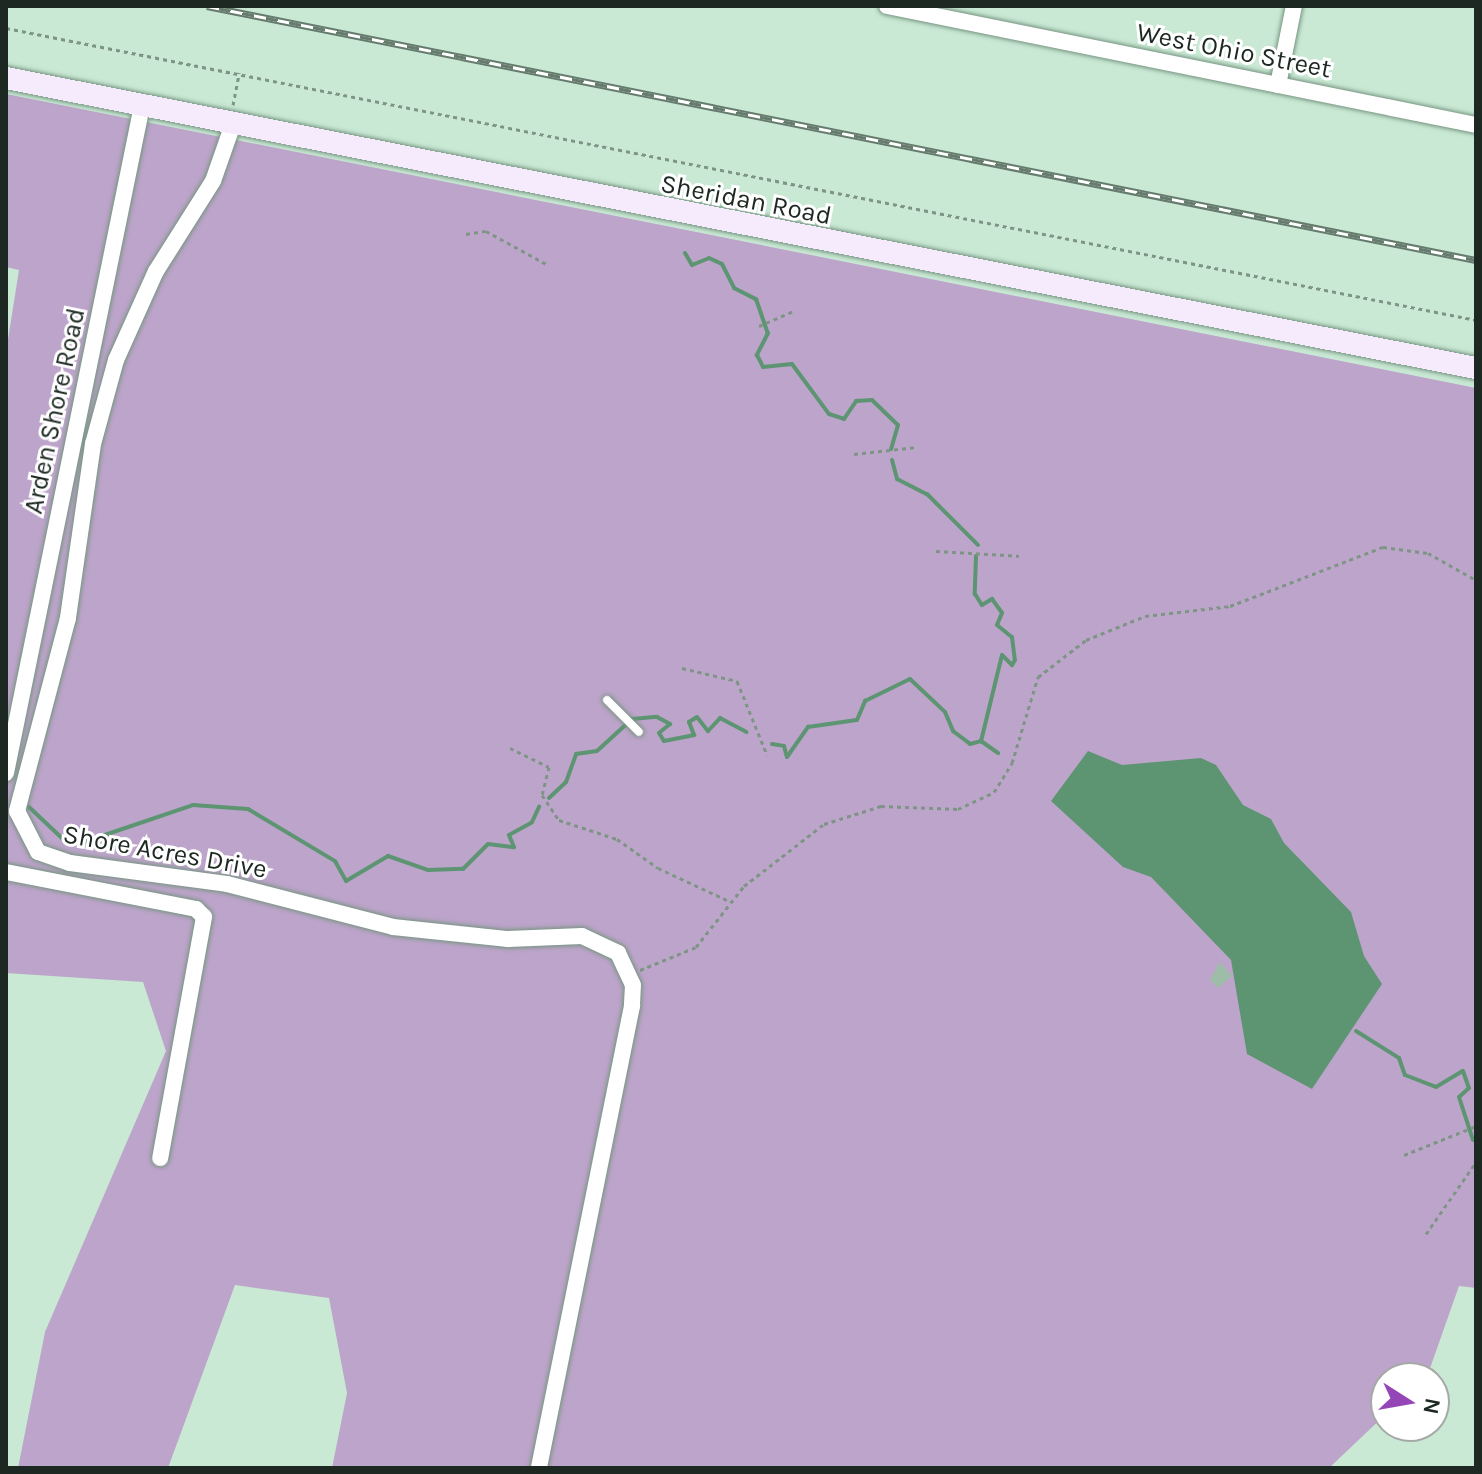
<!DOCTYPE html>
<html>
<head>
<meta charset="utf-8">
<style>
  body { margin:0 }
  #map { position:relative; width:1482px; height:1474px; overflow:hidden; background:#c9e9d4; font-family:Karla,sans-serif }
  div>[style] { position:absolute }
  .green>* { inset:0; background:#bda4ca }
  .water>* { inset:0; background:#5d9573 }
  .stream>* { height:4px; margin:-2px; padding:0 2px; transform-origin:2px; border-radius:2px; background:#5d9573 }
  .building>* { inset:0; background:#9ebda9 }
  .path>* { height:3px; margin-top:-1.5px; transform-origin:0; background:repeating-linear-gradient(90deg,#7e9586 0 4px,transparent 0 8px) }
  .roads { filter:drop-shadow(0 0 2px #779582) drop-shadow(0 0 2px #779582) }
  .service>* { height:8px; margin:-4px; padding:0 4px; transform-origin:4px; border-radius:4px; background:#fff }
  .minor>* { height:16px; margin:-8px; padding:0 8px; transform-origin:8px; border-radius:8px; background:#fff }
  .secondary>* { height:22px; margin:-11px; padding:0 11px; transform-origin:11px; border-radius:11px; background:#f6eafd }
  .rail>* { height:7px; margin-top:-3.5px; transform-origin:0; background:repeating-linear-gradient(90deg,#fff 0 12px,#667b6e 0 24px); box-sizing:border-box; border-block:2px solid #667b6e }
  span { translate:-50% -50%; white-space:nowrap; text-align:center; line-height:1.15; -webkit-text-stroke:6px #fff; paint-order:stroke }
  .street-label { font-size:26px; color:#1c2821 }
  .frame { position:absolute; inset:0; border:8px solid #1c2821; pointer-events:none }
  .north { position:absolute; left:1370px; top:1362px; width:80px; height:80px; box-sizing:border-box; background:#fff; border:2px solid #a4a9a6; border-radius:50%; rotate:101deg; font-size:22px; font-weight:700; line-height:32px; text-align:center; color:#1c2821 }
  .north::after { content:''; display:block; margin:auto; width:28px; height:36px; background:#9446b6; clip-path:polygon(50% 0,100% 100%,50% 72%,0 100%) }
</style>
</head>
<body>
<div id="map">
  <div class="green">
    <div style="clip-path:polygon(6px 94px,1476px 388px,1476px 1288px,1459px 1286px,1428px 1374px,1386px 1378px,1386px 1414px,1329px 1468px,332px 1468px,347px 1393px,329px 1298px,235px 1285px,168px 1468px,18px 1468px,45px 1332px,166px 1051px,143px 982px,6px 973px,6px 352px,19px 270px,6px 267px)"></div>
  </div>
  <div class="water">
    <div style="clip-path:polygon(1088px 751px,1122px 765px,1201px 758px,1216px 765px,1243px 805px,1271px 819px,1284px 843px,1351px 912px,1364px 956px,1382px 984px,1312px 1089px,1247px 1054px,1231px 960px,1151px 877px,1123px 867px,1051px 801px)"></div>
  </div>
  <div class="stream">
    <div style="left:685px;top:253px;width:14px;rotate:60deg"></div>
    <div style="left:692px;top:265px;width:18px;rotate:-22deg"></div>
    <div style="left:709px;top:258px;width:14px;rotate:25deg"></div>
    <div style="left:722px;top:264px;width:27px;rotate:63deg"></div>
    <div style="left:734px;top:288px;width:25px;rotate:27deg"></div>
    <div style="left:756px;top:299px;width:36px;rotate:71deg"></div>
    <div style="left:768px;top:333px;width:25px;rotate:117deg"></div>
    <div style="left:757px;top:355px;width:13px;rotate:63deg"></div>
    <div style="left:763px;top:367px;width:29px;rotate:-6deg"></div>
    <div style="left:792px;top:364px;width:62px;rotate:53.5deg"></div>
    <div style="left:829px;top:414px;width:16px;rotate:18deg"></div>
    <div style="left:844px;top:419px;width:22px;rotate:-56deg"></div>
    <div style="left:856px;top:401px;width:16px;rotate:-4deg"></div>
    <div style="left:872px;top:400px;width:36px;rotate:44deg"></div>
    <div style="left:898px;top:425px;width:25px;rotate:106deg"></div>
    <div style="left:892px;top:460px;width:20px;rotate:75deg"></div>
    <div style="left:897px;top:479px;width:34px;rotate:27deg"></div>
    <div style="left:927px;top:494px;width:72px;rotate:45deg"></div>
    <div style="left:976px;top:556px;width:38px;rotate:92deg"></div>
    <div style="left:975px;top:594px;width:13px;rotate:58deg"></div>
    <div style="left:982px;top:605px;width:12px;rotate:-31deg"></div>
    <div style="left:992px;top:599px;width:17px;rotate:54deg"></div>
    <div style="left:1002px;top:613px;width:13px;rotate:113deg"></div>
    <div style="left:997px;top:625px;width:19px;rotate:39deg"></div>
    <div style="left:1012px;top:637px;width:23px;rotate:83deg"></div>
    <div style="left:1015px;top:660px;width:6px;rotate:121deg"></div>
    <div style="left:1012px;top:665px;width:14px;rotate:-135deg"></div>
    <div style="left:1002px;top:655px;width:89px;rotate:103.7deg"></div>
    <div style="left:981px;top:741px;width:21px;rotate:35deg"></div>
    <div style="left:772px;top:744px;width:12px;rotate:9deg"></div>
    <div style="left:784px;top:746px;width:11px;rotate:75deg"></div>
    <div style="left:787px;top:757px;width:37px;rotate:-55deg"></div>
    <div style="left:808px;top:727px;width:49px;rotate:-8.1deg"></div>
    <div style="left:857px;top:720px;width:21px;rotate:-67deg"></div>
    <div style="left:865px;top:701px;width:50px;rotate:-26.1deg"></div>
    <div style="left:910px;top:679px;width:48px;rotate:43.3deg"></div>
    <div style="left:945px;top:712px;width:21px;rotate:67deg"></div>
    <div style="left:953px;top:731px;width:21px;rotate:37deg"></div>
    <div style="left:970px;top:744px;width:11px;rotate:-15deg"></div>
    <div style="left:549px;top:798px;width:23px;rotate:-43deg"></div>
    <div style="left:566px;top:782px;width:30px;rotate:-70deg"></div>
    <div style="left:576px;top:754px;width:21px;rotate:-8deg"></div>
    <div style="left:597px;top:751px;width:47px;rotate:-42.4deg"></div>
    <div style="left:632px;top:719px;width:25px;rotate:-5deg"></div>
    <div style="left:657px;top:717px;width:15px;rotate:28deg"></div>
    <div style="left:670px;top:724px;width:14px;rotate:141deg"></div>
    <div style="left:659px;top:733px;width:9px;rotate:58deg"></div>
    <div style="left:664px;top:741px;width:31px;rotate:-11deg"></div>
    <div style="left:694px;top:735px;width:14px;rotate:-111deg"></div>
    <div style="left:689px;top:722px;width:9px;rotate:-32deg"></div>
    <div style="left:697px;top:717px;width:18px;rotate:52deg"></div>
    <div style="left:708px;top:731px;width:18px;rotate:-47deg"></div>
    <div style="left:720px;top:718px;width:30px;rotate:28deg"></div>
    <div style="left:29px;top:807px;width:51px;rotate:43.4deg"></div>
    <div style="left:66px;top:842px;width:15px;rotate:4deg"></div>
    <div style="left:81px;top:843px;width:118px;rotate:-18.7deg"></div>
    <div style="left:193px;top:805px;width:55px;rotate:4.2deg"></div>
    <div style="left:248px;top:809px;width:101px;rotate:30.9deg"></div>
    <div style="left:335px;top:861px;width:23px;rotate:61deg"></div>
    <div style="left:346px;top:881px;width:49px;rotate:-30.8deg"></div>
    <div style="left:388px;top:856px;width:42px;rotate:19.3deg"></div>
    <div style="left:428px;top:870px;width:35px;rotate:-2deg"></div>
    <div style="left:463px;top:869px;width:35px;rotate:-45deg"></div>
    <div style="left:488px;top:844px;width:26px;rotate:7deg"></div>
    <div style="left:514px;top:847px;width:13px;rotate:-113deg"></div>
    <div style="left:509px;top:835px;width:26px;rotate:-29deg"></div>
    <div style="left:532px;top:822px;width:17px;rotate:-65deg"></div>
    <div style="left:1356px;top:1031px;width:51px;rotate:32.1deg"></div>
    <div style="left:1399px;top:1058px;width:18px;rotate:71deg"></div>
    <div style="left:1405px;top:1075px;width:33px;rotate:21deg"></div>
    <div style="left:1436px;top:1087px;width:31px;rotate:-31deg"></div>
    <div style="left:1463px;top:1071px;width:18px;rotate:71deg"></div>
    <div style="left:1469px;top:1088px;width:13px;rotate:138deg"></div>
    <div style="left:1459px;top:1097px;width:45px;rotate:72deg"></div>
  </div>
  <div class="building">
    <div style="clip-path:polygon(1220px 962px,1232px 976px,1218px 988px,1210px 980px)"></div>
  </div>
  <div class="path">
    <div style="left:6px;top:28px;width:1499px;rotate:11.23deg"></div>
    <div style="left:233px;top:105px;width:33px;rotate:-79deg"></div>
    <div style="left:466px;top:234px;width:20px;rotate:-9deg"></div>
    <div style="left:486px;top:231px;width:71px;rotate:28.7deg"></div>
    <div style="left:759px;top:326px;width:40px;rotate:-23.4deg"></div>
    <div style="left:854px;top:454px;width:63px;rotate:-6.3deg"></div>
    <div style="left:936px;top:551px;width:83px;rotate:3.4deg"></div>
    <div style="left:682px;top:668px;width:57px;rotate:13.3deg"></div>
    <div style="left:737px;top:681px;width:80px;rotate:67.9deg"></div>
    <div style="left:510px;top:748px;width:43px;rotate:26deg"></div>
    <div style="left:549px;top:767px;width:29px;rotate:104deg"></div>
    <div style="left:542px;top:795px;width:30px;rotate:56deg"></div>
    <div style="left:559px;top:820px;width:61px;rotate:18.1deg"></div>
    <div style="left:617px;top:839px;width:50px;rotate:35.3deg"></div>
    <div style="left:658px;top:868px;width:78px;rotate:24.9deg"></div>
    <div style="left:640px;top:970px;width:61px;rotate:-22.3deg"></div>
    <div style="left:696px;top:947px;width:78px;rotate:-51.8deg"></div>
    <div style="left:744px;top:886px;width:101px;rotate:-37.8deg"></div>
    <div style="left:824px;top:824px;width:60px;rotate:-17.5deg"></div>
    <div style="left:881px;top:806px;width:77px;rotate:2.2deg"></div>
    <div style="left:958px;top:809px;width:40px;rotate:-25deg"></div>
    <div style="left:994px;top:792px;width:34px;rotate:-58deg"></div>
    <div style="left:1012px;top:763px;width:90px;rotate:-73.2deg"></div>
    <div style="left:1038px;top:677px;width:61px;rotate:-37.6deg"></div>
    <div style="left:1086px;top:640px;width:64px;rotate:-22.1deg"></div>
    <div style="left:1145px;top:616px;width:86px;rotate:-6.7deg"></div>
    <div style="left:1230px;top:606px;width:164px;rotate:-21.1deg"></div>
    <div style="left:1383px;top:547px;width:45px;rotate:7.6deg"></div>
    <div style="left:1428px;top:553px;width:55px;rotate:29.4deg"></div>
    <div style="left:1404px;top:1155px;width:78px;rotate:-21.9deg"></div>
    <div style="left:1426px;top:1234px;width:88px;rotate:-55.2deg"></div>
  </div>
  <div class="roads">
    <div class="service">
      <div style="left:607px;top:700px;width:45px;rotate:45deg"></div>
    </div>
    <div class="minor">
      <div style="left:887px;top:6px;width:601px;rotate:11.42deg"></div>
      <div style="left:1278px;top:85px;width:81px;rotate:-78.6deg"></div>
      <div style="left:233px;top:124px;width:60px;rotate:109.3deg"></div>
      <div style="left:213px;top:181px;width:107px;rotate:122.3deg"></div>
      <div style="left:156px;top:271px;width:98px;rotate:114.2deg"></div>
      <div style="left:116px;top:360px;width:87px;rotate:105.3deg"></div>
      <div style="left:93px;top:444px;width:176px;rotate:98.2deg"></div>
      <div style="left:68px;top:618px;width:200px;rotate:104.8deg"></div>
      <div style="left:17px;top:811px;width:46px;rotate:62.9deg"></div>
      <div style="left:38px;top:852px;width:34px;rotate:19deg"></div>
      <div style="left:70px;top:863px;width:158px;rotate:7.6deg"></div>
      <div style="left:227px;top:884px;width:171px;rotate:14.5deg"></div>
      <div style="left:393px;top:927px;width:116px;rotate:6deg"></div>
      <div style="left:508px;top:939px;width:74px;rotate:-2.3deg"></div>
      <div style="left:582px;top:936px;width:40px;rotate:25deg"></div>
      <div style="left:618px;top:953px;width:35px;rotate:65deg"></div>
      <div style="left:633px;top:985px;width:21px;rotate:93deg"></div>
      <div style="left:632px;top:1006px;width:471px;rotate:101.4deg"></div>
      <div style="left:6px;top:773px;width:681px;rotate:-78.48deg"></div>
      <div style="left:6px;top:872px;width:194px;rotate:11deg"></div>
      <div style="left:196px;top:909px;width:11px;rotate:45deg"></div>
      <div style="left:204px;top:917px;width:245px;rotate:100.3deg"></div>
    </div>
    <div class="secondary">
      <div style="left:6px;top:78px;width:1498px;rotate:11.16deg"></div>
    </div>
  </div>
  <div class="rail">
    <div style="left:207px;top:6px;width:1294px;rotate:11.32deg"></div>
  </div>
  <div class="street-label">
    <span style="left:1234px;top:51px;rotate:11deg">West Ohio Street</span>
    <span style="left:746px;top:200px;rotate:11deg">Sheridan Road</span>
    <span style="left:55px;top:411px;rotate:-78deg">Arden Shore Road</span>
    <span style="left:165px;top:852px;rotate:10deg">Shore Acres Drive</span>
  </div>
  <div class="frame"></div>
  <div class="north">N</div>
</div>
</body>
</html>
